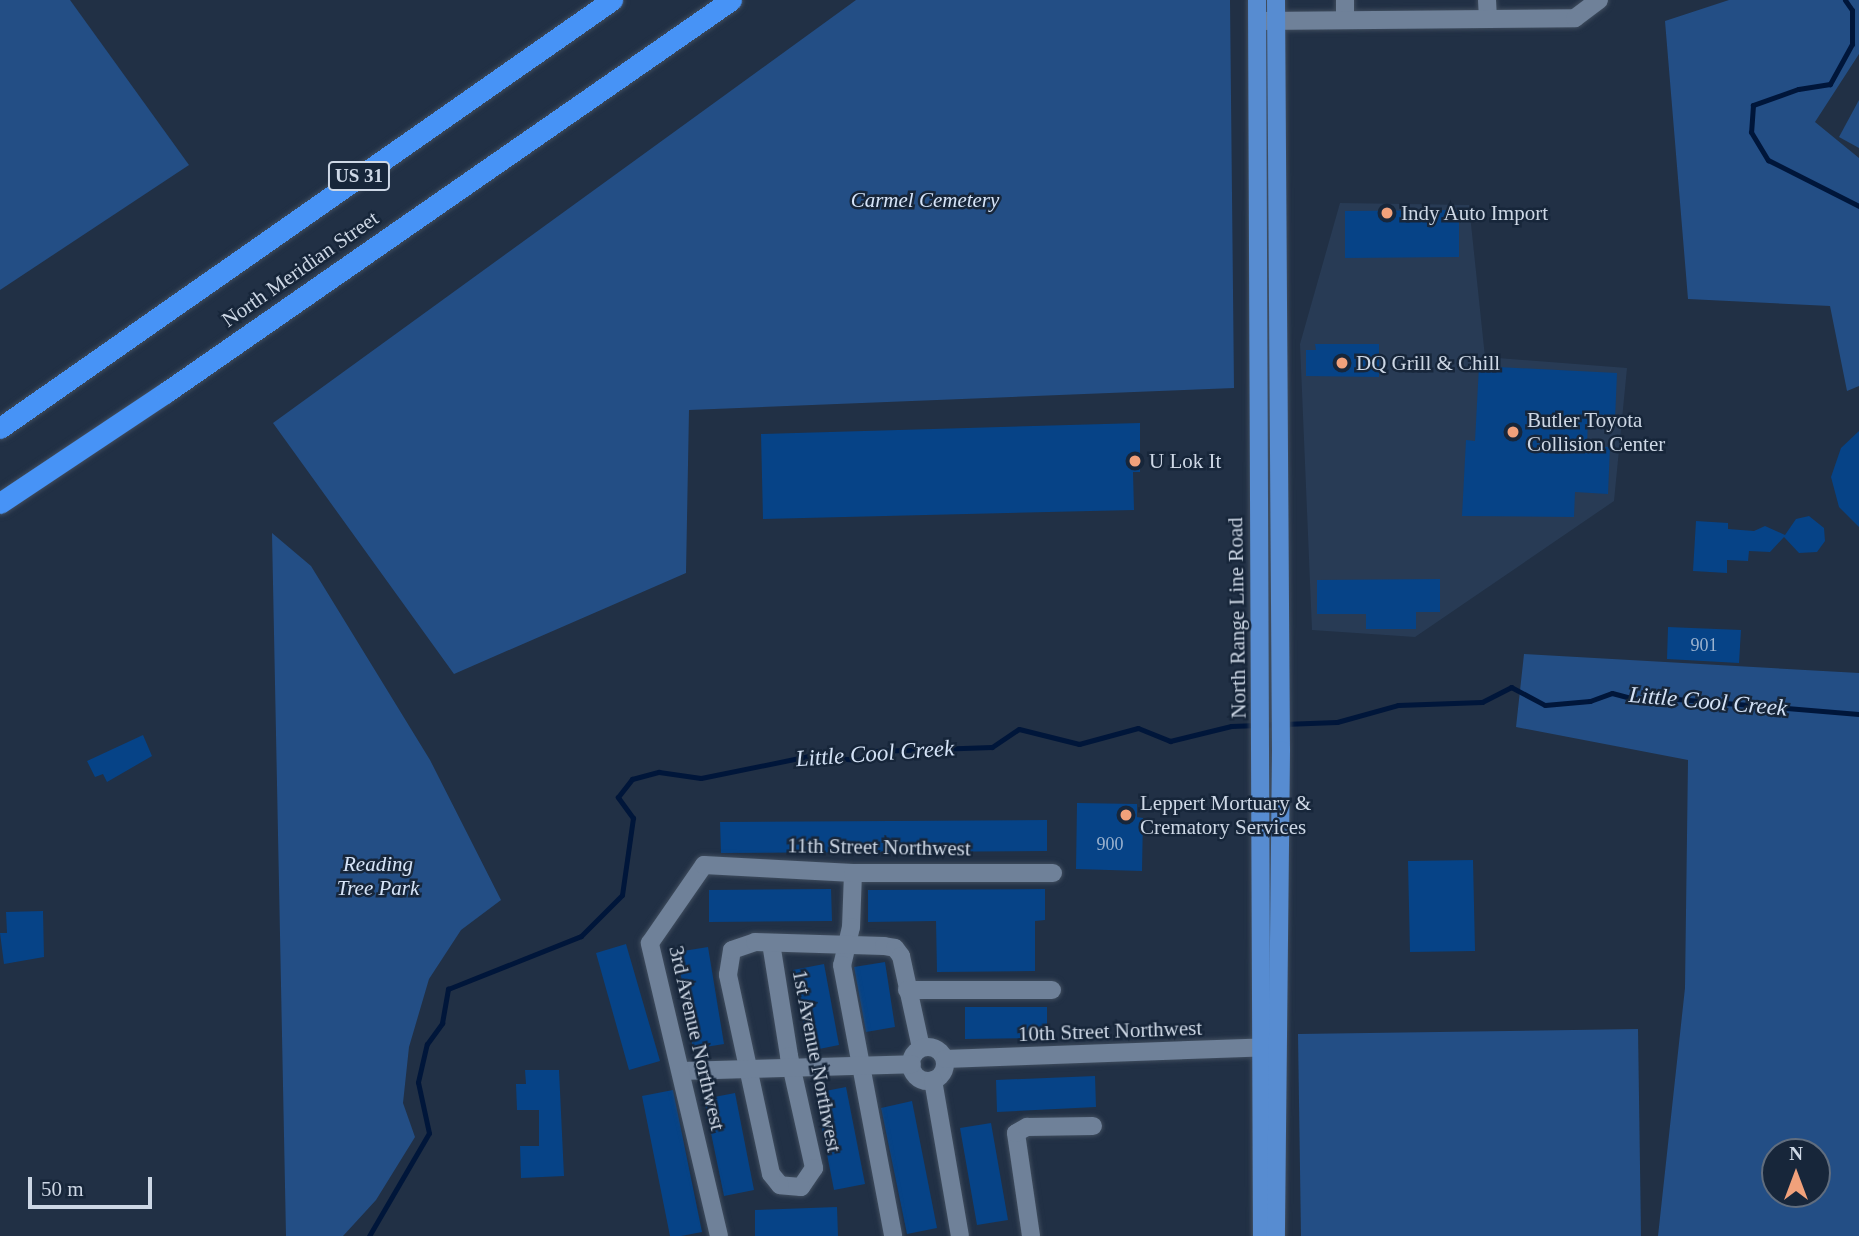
<!DOCTYPE html>
<html>
<head>
<meta charset="utf-8">
<style>
  body { margin:0 }
  #map { position:relative; width:1859px; height:1236px; overflow:hidden; background:#213045; font-family:"Times New Roman",serif }
  div>[style] { position:absolute }
  .built>* { inset:0; background:#283b55 }
  .green>* { inset:0; background:#234e85 }
  .stream>* { height:5px; margin:-2.5px; padding:0 2.5px; transform-origin:2.5px; border-radius:2.5px; background:#00163a }
  .building>* { inset:0; background:#064387 }
  .roads { filter:drop-shadow(0 0 2px #404d5e) drop-shadow(0 0 2px #404d5e) }
  .minor>* { height:18px; margin:-9px; padding:0 9px; transform-origin:9px; border-radius:9px; background:#6f8199 }
  .minor>.ring { margin:-9px; padding:0; box-sizing:content-box; background:none; border:18px solid #6f8199; border-radius:50% }
  .major>* { height:18px; margin:-9px; padding:0 9px; transform-origin:9px; border-radius:9px; background:#578cd1 }
  .highway>* { height:21px; margin:-10.5px; padding:0 10.5px; transform-origin:10.5px; border-radius:10.5px; background:#4793f6 }
  .dots>* { width:19px; height:19px; translate:-50% -50%; box-sizing:border-box; border:4px solid #17263a; border-radius:50% }
  span { translate:-50% -50%; white-space:nowrap; text-align:center; line-height:1.15; -webkit-text-stroke:5px #17263a; paint-order:stroke }
  .number-label { font-size:18px; color:#9bb2ce }
  .number-label span { -webkit-text-stroke-width:0 }
  .shield-label span { padding:2px 5px; background:#17263a; border:2px solid; border-radius:5px; -webkit-text-stroke-width:0 }
  .shield-label { font-size:19px; color:#cdd7e5; font-weight:700 }
  .park-label { font-size:21px; color:#d6e4f8; font-style:italic }
  .poi-label { font-size:21px; color:#cdd7e5 }
  .left { translate:0 -50%; text-align:left }
  .street-label { font-size:21px; color:#cdd7e5 }
  .water-label { font-size:23px; color:#d4e2f6; font-style:italic }
  .north { position:absolute; left:1761px; top:1138px; width:70px; height:70px; box-sizing:border-box; background:#17263a; border:2px solid #606d7e; border-radius:50%; rotate:0deg; font-size:19px; font-weight:700; line-height:28px; text-align:center; color:#cdd7e5 }
  .north::after { content:''; display:block; margin:auto; width:24px; height:32px; background:#f1a17b; clip-path:polygon(50% 0,100% 100%,50% 72%,0 100%) }
  .scale { position:absolute; left:28px; top:1177px; width:124px; height:32px; box-sizing:border-box; border:4px solid #cdd7e5; border-top:0; padding-left:9px; font-size:21px; line-height:24px; white-space:nowrap; color:#cdd7e5; -webkit-text-stroke:5px #17263a; paint-order:stroke }
</style>
</head>
<body>
<div id="map">
  <div class="built">
    <div style="clip-path:polygon(1340px 203px,1469px 205px,1485px 357px,1627px 368px,1614px 501px,1415px 637px,1312px 630px,1300px 344px)"></div>
  </div>
  <div class="green">
    <div style="clip-path:polygon(0 0,70px 0,189px 165px,0 290px)"></div>
    <div style="clip-path:polygon(856px 0,1230px 0,1234px 388px,689px 410px,686px 573px,454px 674px,273px 423px)"></div>
    <div style="clip-path:polygon(1729px 0,1859px 0,1859px 54px,1815px 122px,1859px 158px,1859px 386px,1847px 391px,1830px 306px,1688px 299px,1665px 21px)"></div>
    <div style="clip-path:polygon(1859px 100px,1859px 148px,1839px 137px)"></div>
    <div style="clip-path:polygon(272px 533px,311px 566px,430px 760px,501px 900px,461px 930px,429px 979px,409px 1047px,403px 1103px,415px 1137px,376px 1200px,343px 1236px,286px 1236px)"></div>
    <div style="clip-path:polygon(evenodd,1524px 654px,1859px 673px,1859px 1236px,1658px 1236px,1685px 988px,1688px 760px,1516px 727px,1524px 654px,1775px 1152px,1817px 1152px,1817px 1194px,1775px 1194px,1775px 1152px)"></div>
    <div style="clip-path:polygon(1638px 1029px,1641px 1236px,1301px 1236px,1298px 1034px)"></div>
  </div>
  <div class="stream">
    <div style="left:1845px;top:0;width:12px;rotate:55deg"></div>
    <div style="left:1852px;top:10px;width:34px;rotate:90deg"></div>
    <div style="left:1852px;top:44px;width:46px;rotate:118.8deg"></div>
    <div style="left:1830px;top:84px;width:32px;rotate:171deg"></div>
    <div style="left:1798px;top:89px;width:48px;rotate:160.4deg"></div>
    <div style="left:1753px;top:105px;width:27px;rotate:94deg"></div>
    <div style="left:1751px;top:132px;width:33px;rotate:59deg"></div>
    <div style="left:1768px;top:160px;width:102px;rotate:26.8deg"></div>
    <div style="left:369px;top:1236px;width:119px;rotate:-59.8deg"></div>
    <div style="left:429px;top:1133px;width:52px;rotate:-102.2deg"></div>
    <div style="left:418px;top:1082px;width:39px;rotate:-77deg"></div>
    <div style="left:427px;top:1044px;width:26px;rotate:-54deg"></div>
    <div style="left:442px;top:1023px;width:35px;rotate:-80deg"></div>
    <div style="left:448px;top:989px;width:143px;rotate:-21.7deg"></div>
    <div style="left:581px;top:936px;width:58px;rotate:-45deg"></div>
    <div style="left:622px;top:895px;width:78px;rotate:-81.9deg"></div>
    <div style="left:633px;top:818px;width:26px;rotate:-126deg"></div>
    <div style="left:618px;top:797px;width:23px;rotate:-52deg"></div>
    <div style="left:632px;top:779px;width:28px;rotate:-15deg"></div>
    <div style="left:659px;top:772px;width:42px;rotate:8.1deg"></div>
    <div style="left:701px;top:778px;width:110px;rotate:-11.5deg"></div>
    <div style="left:809px;top:756px;width:50px;rotate:4.6deg"></div>
    <div style="left:859px;top:760px;width:19px;rotate:-28deg"></div>
    <div style="left:876px;top:751px;width:116px;rotate:-2deg"></div>
    <div style="left:992px;top:747px;width:32px;rotate:-34deg"></div>
    <div style="left:1019px;top:729px;width:62px;rotate:14deg"></div>
    <div style="left:1079px;top:744px;width:61px;rotate:-15.2deg"></div>
    <div style="left:1138px;top:728px;width:35px;rotate:22deg"></div>
    <div style="left:1170px;top:741px;width:63px;rotate:-13.8deg"></div>
    <div style="left:1231px;top:726px;width:106px;rotate:-2.2deg"></div>
    <div style="left:1337px;top:722px;width:63px;rotate:-15.6deg"></div>
    <div style="left:1398px;top:705px;width:84px;rotate:-2deg"></div>
    <div style="left:1482px;top:702px;width:33px;rotate:-27deg"></div>
    <div style="left:1511px;top:687px;width:38px;rotate:28deg"></div>
    <div style="left:1545px;top:705px;width:45px;rotate:-5.1deg"></div>
    <div style="left:1590px;top:701px;width:23px;rotate:-20deg"></div>
    <div style="left:1612px;top:693px;width:31px;rotate:15deg"></div>
    <div style="left:1642px;top:701px;width:22px;rotate:-8deg"></div>
    <div style="left:1664px;top:698px;width:196px;rotate:4.7deg"></div>
  </div>
  <div class="building">
    <div style="clip-path:polygon(1459px 210px,1459px 257px,1345px 258px,1345px 211px)"></div>
    <div style="clip-path:polygon(1315px 344px,1379px 344px,1379px 377px,1306px 376px,1306px 350px,1316px 350px)"></div>
    <div style="clip-path:polygon(1479px 366px,1617px 373px,1615px 420px,1588px 418px,1587px 446px,1610px 447px,1608px 494px,1575px 492px,1574px 517px,1462px 516px,1466px 440px,1475px 441px)"></div>
    <div style="clip-path:polygon(1140px 423px,1140px 472px,1133px 472px,1134px 510px,763px 519px,761px 434px)"></div>
    <div style="clip-path:polygon(1859px 431px,1859px 527px,1839px 507px,1831px 477px,1841px 448px)"></div>
    <div style="clip-path:polygon(1809px 516px,1824px 528px,1825px 541px,1817px 552px,1799px 553px,1784px 537px,1770px 552px,1749px 551px,1748px 561px,1727px 560px,1727px 573px,1693px 571px,1696px 521px,1728px 523px,1728px 529px,1754px 531px,1765px 526px,1785px 535px,1796px 519px)"></div>
    <div style="clip-path:polygon(1440px 579px,1440px 612px,1416px 612px,1416px 629px,1366px 629px,1366px 614px,1317px 614px,1317px 580px)"></div>
    <div style="clip-path:polygon(1668px 627px,1741px 630px,1739px 663px,1667px 659px)"></div>
    <div style="clip-path:polygon(143px 735px,152px 756px,107px 782px,103px 774px,95px 777px,87px 761px)"></div>
    <div style="clip-path:polygon(1077px 803px,1137px 804px,1137px 817px,1143px 818px,1142px 871px,1076px 869px)"></div>
    <div style="clip-path:polygon(1047px 820px,1047px 851px,721px 853px,720px 822px)"></div>
    <div style="clip-path:polygon(1473px 860px,1475px 951px,1410px 952px,1408px 861px)"></div>
    <div style="clip-path:polygon(831px 889px,832px 921px,709px 922px,709px 890px)"></div>
    <div style="clip-path:polygon(1045px 889px,1045px 920px,1035px 921px,1035px 971px,937px 972px,936px 921px,868px 922px,868px 890px)"></div>
    <div style="clip-path:polygon(43px 911px,44px 957px,4px 964px,0 933px,7px 933px,6px 912px)"></div>
    <div style="clip-path:polygon(626px 944px,660px 1061px,629px 1070px,596px 953px)"></div>
    <div style="clip-path:polygon(708px 947px,724px 1044px,693px 1049px,677px 952px)"></div>
    <div style="clip-path:polygon(885px 962px,895px 1027px,866px 1032px,854px 967px)"></div>
    <div style="clip-path:polygon(824px 964px,839px 1045px,809px 1051px,793px 970px)"></div>
    <div style="clip-path:polygon(965px 1007px,1047px 1007px,1047px 1038px,965px 1039px)"></div>
    <div style="clip-path:polygon(525px 1070px,559px 1070px,564px 1176px,521px 1178px,520px 1146px,539px 1146px,539px 1110px,517px 1110px,516px 1084px,526px 1084px)"></div>
    <div style="clip-path:polygon(1095px 1076px,1096px 1107px,997px 1112px,996px 1080px)"></div>
    <div style="clip-path:polygon(846px 1087px,865px 1184px,834px 1190px,815px 1093px)"></div>
    <div style="clip-path:polygon(673px 1090px,702px 1232px,681px 1236px,670px 1236px,642px 1096px)"></div>
    <div style="clip-path:polygon(735px 1093px,754px 1190px,724px 1196px,704px 1099px)"></div>
    <div style="clip-path:polygon(912px 1101px,937px 1228px,907px 1234px,881px 1108px)"></div>
    <div style="clip-path:polygon(991px 1123px,1008px 1220px,977px 1225px,960px 1128px)"></div>
    <div style="clip-path:polygon(837px 1207px,838px 1236px,755px 1236px,755px 1210px)"></div>
  </div>
  <div class="roads">
    <div class="minor">
      <div style="left:1487px;top:0;width:19px;rotate:87deg"></div>
      <div style="left:1345px;top:20px;width:20px;rotate:-90deg"></div>
      <div style="left:1261px;top:21px;width:314px;rotate:-0.5deg"></div>
      <div style="left:1575px;top:18px;width:30px;rotate:-37deg"></div>
      <div style="left:853px;top:873px;width:54px;rotate:92.1deg"></div>
      <div style="left:851px;top:927px;width:39px;rotate:103deg"></div>
      <div style="left:842px;top:965px;width:276px;rotate:79.3deg"></div>
      <div style="left:771px;top:943px;width:114px;rotate:80.9deg"></div>
      <div style="left:789px;top:1056px;width:115px;rotate:77.4deg"></div>
      <div style="left:814px;top:1168px;width:23px;rotate:124deg"></div>
      <div style="left:801px;top:1187px;width:21px;rotate:-175deg"></div>
      <div style="left:780px;top:1185px;width:14px;rotate:-129deg"></div>
      <div style="left:771px;top:1174px;width:204px;rotate:-102.2deg"></div>
      <div style="left:728px;top:975px;width:25px;rotate:-81deg"></div>
      <div style="left:732px;top:950px;width:24px;rotate:-19deg"></div>
      <div style="left:755px;top:942px;width:129px;rotate:1.8deg"></div>
      <div style="left:884px;top:946px;width:11px;rotate:10deg"></div>
      <div style="left:895px;top:948px;width:10px;rotate:53deg"></div>
      <div style="left:901px;top:956px;width:94px;rotate:77.7deg"></div>
      <div style="left:907px;top:990px;width:145px"></div>
      <div class="ring" style="left:911px;top:1047px;width:16px;height:16px"></div>
      <div style="left:945px;top:1059px;width:329px;rotate:-2.1deg"></div>
      <div style="left:681px;top:1071px;width:231px;rotate:-1.7deg"></div>
      <div style="left:933px;top:1080px;width:158px;rotate:80.2deg"></div>
      <div style="left:719px;top:1236px;width:301px;rotate:-103.3deg"></div>
      <div style="left:650px;top:943px;width:95px;rotate:-55.3deg"></div>
      <div style="left:704px;top:865px;width:149px;rotate:3.1deg"></div>
      <div style="left:853px;top:873px;width:200px"></div>
      <div style="left:1031px;top:1236px;width:104px;rotate:-98.3deg"></div>
      <div style="left:1016px;top:1133px;width:13px;rotate:-29deg"></div>
      <div style="left:1027px;top:1127px;width:66px;rotate:-0.9deg"></div>
    </div>
    <div class="major">
      <div style="left:1257px;top:0;width:1236px;rotate:89.77deg"></div>
      <div style="left:1276px;top:0;width:750px;rotate:89.62deg"></div>
      <div style="left:1281px;top:750px;width:486px;rotate:90.6deg"></div>
    </div>
    <div class="highway">
      <div style="left:0;top:428px;width:747px;rotate:-34.97deg"></div>
      <div style="left:0;top:503px;width:198px;rotate:-33.7deg"></div>
      <div style="left:165px;top:393px;width:689px;rotate:-34.77deg"></div>
    </div>
  </div>
  <div class="dots">
    <div style="left:1387px;top:213px;background:#f1a17b"></div>
    <div style="left:1342px;top:363px;background:#f1a17b"></div>
    <div style="left:1513px;top:432px;background:#f1a17b"></div>
    <div style="left:1135px;top:461px;background:#f1a17b"></div>
    <div style="left:1126px;top:815px;background:#f1a17b"></div>
  </div>
  <div class="number-label">
    <span style="left:1704px;top:645px">901</span>
    <span style="left:1110px;top:844px">900</span>
  </div>
  <div class="shield-label">
    <span style="left:359px;top:176px">US 31</span>
  </div>
  <div class="park-label">
    <span style="left:925px;top:200px">Carmel Cemetery</span>
    <span style="left:378px;top:876px">Reading<br>Tree Park</span>
  </div>
  <div class="poi-label">
    <span class="left" style="left:1401px;top:213px">Indy Auto Import</span>
    <span class="left" style="left:1356px;top:363px">DQ Grill &amp; Chill</span>
    <span class="left" style="left:1527px;top:432px">Butler Toyota<br>Collision Center</span>
    <span class="left" style="left:1149px;top:461px">U Lok It</span>
    <span class="left" style="left:1140px;top:815px">Leppert Mortuary &amp;<br>Crematory Services</span>
  </div>
  <div class="street-label">
    <span style="left:300px;top:269px;rotate:-35deg">North Meridian Street</span>
    <span style="left:1237px;top:618px;rotate:-91deg">North Range Line Road</span>
    <span style="left:879px;top:847px;rotate:1deg">11th Street Northwest</span>
    <span style="left:1110px;top:1031px;rotate:-2deg">10th Street Northwest</span>
    <span style="left:697px;top:1038px;rotate:77deg">3rd Avenue Northwest</span>
    <span style="left:817px;top:1061px;rotate:79deg">1st Avenue Northwest</span>
  </div>
  <div class="water-label">
    <span style="left:1708px;top:702px;rotate:5deg">Little Cool Creek</span>
    <span style="left:875px;top:754px;rotate:-4deg">Little Cool Creek</span>
  </div>
  <div class="north">N</div>
  <div class="scale">50 m</div>
</div>
</body>
</html>
